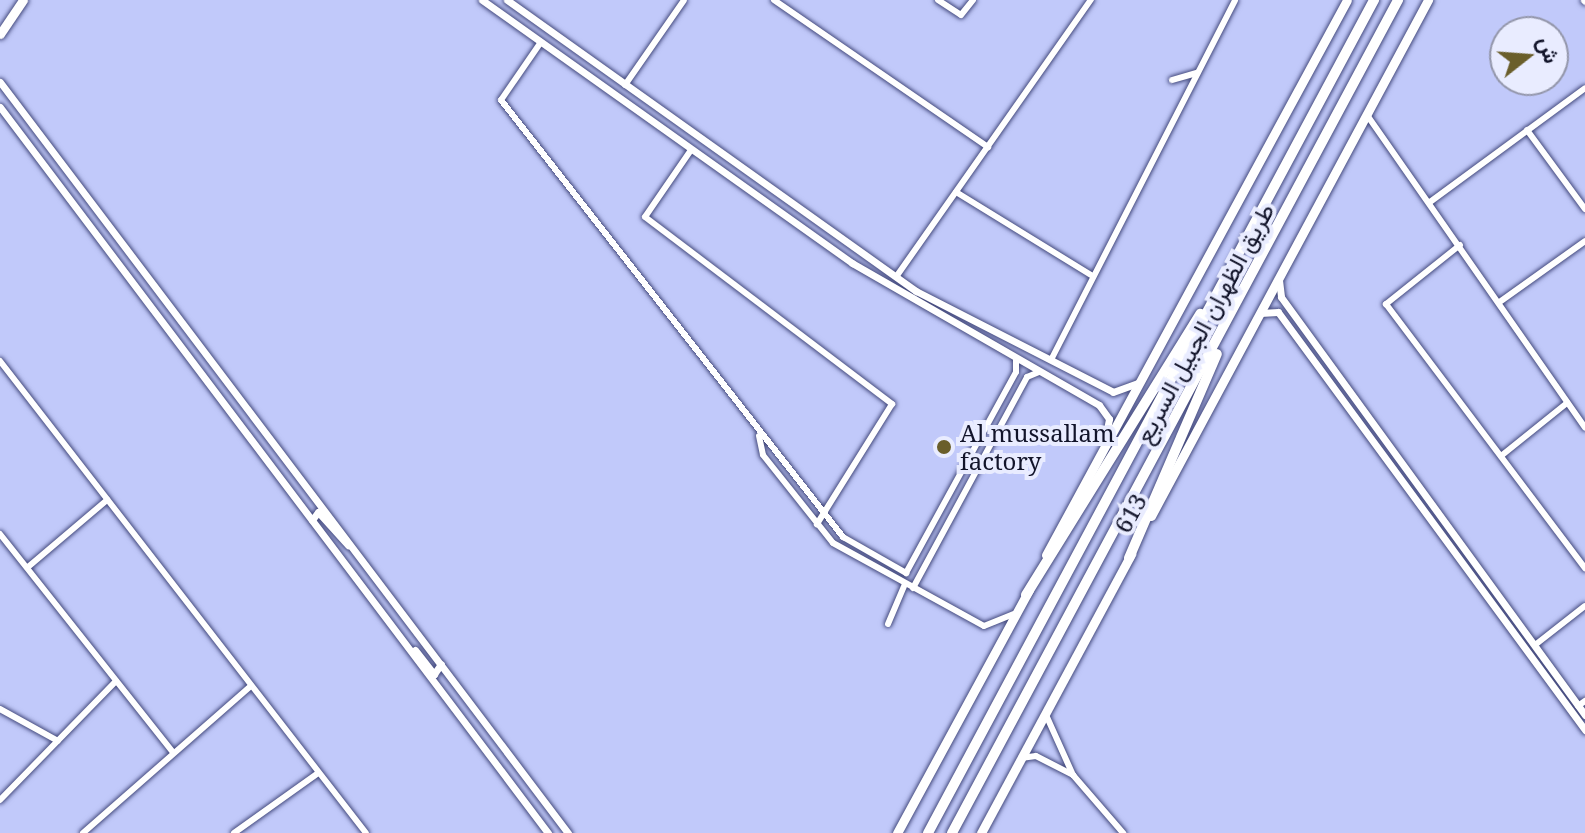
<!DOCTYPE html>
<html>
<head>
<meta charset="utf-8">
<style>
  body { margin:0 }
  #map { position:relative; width:1585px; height:833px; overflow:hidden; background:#c1c9fa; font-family:"Noto Serif",Vazirmatn,serif }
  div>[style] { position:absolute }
  .roads { filter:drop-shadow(0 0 2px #454b7e) drop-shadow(0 0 2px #454b7e) }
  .minor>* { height:6px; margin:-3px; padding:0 3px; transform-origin:3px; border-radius:3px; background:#fff }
  .tertiary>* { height:7px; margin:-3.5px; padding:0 3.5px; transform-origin:3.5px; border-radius:3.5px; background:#fff }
  .primary>* { height:9px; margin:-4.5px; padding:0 4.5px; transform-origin:4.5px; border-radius:4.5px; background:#fff }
  .motorway>* { height:10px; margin:-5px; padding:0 5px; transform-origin:5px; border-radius:5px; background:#fff }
  .dots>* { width:22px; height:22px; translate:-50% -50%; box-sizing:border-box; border:4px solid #e9ecff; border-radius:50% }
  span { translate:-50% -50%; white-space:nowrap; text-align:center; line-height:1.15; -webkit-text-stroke:8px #e9ecff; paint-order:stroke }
  .street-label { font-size:24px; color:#12142a }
  .poi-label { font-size:24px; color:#12142a }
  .left { translate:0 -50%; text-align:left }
  .north { position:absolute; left:1489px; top:16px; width:80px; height:80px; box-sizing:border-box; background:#e9ecff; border:2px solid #9396aa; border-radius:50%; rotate:73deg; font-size:22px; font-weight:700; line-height:32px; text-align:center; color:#12142a }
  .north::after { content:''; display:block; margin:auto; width:28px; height:36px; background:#6a5e2b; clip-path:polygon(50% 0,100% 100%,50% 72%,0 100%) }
</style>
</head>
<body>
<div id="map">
  <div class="roads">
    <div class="minor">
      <div style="left:774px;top:0;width:260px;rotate:34.5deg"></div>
      <div style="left:938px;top:0;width:27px;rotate:33deg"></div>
      <div style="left:961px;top:15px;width:19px;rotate:-51deg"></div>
      <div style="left:541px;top:42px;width:70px;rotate:124.6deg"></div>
      <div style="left:501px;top:100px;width:555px;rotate:51.95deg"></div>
      <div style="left:843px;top:537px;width:73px;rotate:29.7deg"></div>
      <div style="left:906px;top:573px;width:229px;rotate:-61.3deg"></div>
      <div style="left:1016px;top:372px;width:13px;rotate:-90deg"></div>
      <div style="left:1172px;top:80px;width:26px;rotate:-16deg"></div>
      <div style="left:625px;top:85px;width:103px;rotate:-55.2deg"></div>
      <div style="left:1367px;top:115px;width:381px;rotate:55.1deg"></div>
      <div style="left:1527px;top:130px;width:98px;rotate:53.7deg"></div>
      <div style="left:691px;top:150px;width:81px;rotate:124.5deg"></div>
      <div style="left:645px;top:217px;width:310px;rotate:37.1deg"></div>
      <div style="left:892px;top:404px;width:142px;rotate:122deg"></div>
      <div style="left:956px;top:192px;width:158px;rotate:31.6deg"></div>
      <div style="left:1430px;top:202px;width:192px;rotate:-36.3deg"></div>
      <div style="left:1460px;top:245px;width:95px;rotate:141.4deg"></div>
      <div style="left:1386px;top:304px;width:331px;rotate:53deg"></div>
      <div style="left:896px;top:277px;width:339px;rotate:-54.9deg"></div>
      <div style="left:1501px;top:301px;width:103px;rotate:-35.5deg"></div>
      <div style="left:1051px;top:360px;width:404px;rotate:-62.9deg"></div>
      <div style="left:0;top:361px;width:597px;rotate:52.21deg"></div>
      <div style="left:759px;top:436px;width:19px;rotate:78deg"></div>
      <div style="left:763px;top:455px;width:112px;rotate:51.5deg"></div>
      <div style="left:833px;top:543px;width:172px;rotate:28.8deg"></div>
      <div style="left:984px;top:626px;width:32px;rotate:-22deg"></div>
      <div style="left:1501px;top:456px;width:85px;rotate:-38.8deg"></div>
      <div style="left:0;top:534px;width:277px;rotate:51.6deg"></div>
      <div style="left:28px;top:567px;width:104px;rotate:-40.3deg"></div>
      <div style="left:913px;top:588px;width:240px;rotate:-61.6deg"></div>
      <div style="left:1027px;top:377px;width:13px;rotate:-23deg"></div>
      <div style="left:888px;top:624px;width:43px;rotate:-67deg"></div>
      <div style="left:1535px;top:645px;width:63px;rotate:-38deg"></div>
      <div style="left:1578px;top:706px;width:9px;rotate:-36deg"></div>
      <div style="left:0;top:709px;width:66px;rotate:28.9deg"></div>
      <div style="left:1021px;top:758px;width:15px;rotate:-8deg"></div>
      <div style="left:1036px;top:756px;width:42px;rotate:27.2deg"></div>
      <div style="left:1073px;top:775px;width:66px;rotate:-114.2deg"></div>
      <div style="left:1073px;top:775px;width:77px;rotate:49.2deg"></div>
      <div style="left:0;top:800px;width:166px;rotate:-45.7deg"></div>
      <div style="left:83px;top:833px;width:223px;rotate:-41.2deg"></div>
      <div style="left:234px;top:833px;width:103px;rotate:-35.5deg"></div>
    </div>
    <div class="tertiary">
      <div style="left:482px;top:0;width:454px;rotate:35.4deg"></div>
      <div style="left:852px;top:263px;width:285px;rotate:29.9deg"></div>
      <div style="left:1099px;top:405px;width:17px;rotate:54deg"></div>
      <div style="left:1109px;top:419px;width:20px;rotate:101deg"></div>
      <div style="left:507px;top:0;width:502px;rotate:35.43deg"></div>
      <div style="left:916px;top:291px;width:221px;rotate:27.1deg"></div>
      <div style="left:1113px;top:392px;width:27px;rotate:-20deg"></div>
      <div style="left:1584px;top:0;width:1px;rotate:45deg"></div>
      <div style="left:0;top:82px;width:942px;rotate:52.9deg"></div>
      <div style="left:0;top:107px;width:910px;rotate:52.95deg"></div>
      <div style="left:1279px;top:280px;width:17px;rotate:83deg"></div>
      <div style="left:1281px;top:297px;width:517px;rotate:53.97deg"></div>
      <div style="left:1260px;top:313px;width:18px;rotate:-3deg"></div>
      <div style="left:1278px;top:312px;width:519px;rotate:53.7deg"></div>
      <div style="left:312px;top:520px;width:10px;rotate:-53deg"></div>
      <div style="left:318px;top:512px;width:45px;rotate:47.7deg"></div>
      <div style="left:415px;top:650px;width:31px;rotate:52deg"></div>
      <div style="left:434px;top:674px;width:12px;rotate:-55deg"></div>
    </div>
    <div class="primary">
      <div style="left:0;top:34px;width:41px;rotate:-55.9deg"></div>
      <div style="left:1151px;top:516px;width:586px;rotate:-61.77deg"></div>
      <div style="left:1046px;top:555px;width:631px;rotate:-61.53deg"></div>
      <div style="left:897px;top:833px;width:277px;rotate:-61.5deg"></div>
      <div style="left:981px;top:833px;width:317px;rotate:-61.7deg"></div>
    </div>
    <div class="motorway">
      <div style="left:1129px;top:558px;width:222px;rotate:-66.7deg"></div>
      <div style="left:1026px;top:595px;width:331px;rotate:-58.2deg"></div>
      <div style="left:928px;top:833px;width:945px;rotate:-61.83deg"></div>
      <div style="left:952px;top:833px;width:945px;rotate:-61.83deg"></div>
    </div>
  </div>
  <div class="dots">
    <div style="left:944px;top:447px;background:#6a5e2b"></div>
  </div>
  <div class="street-label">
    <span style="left:1204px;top:323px;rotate:-62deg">طريق الظهران الجبيل السريع</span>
    <span style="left:1130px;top:513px;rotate:-61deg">613</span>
  </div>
  <div class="poi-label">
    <span class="left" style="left:960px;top:447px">Al mussallam<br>factory</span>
  </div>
  <div class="north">ش</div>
</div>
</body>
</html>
